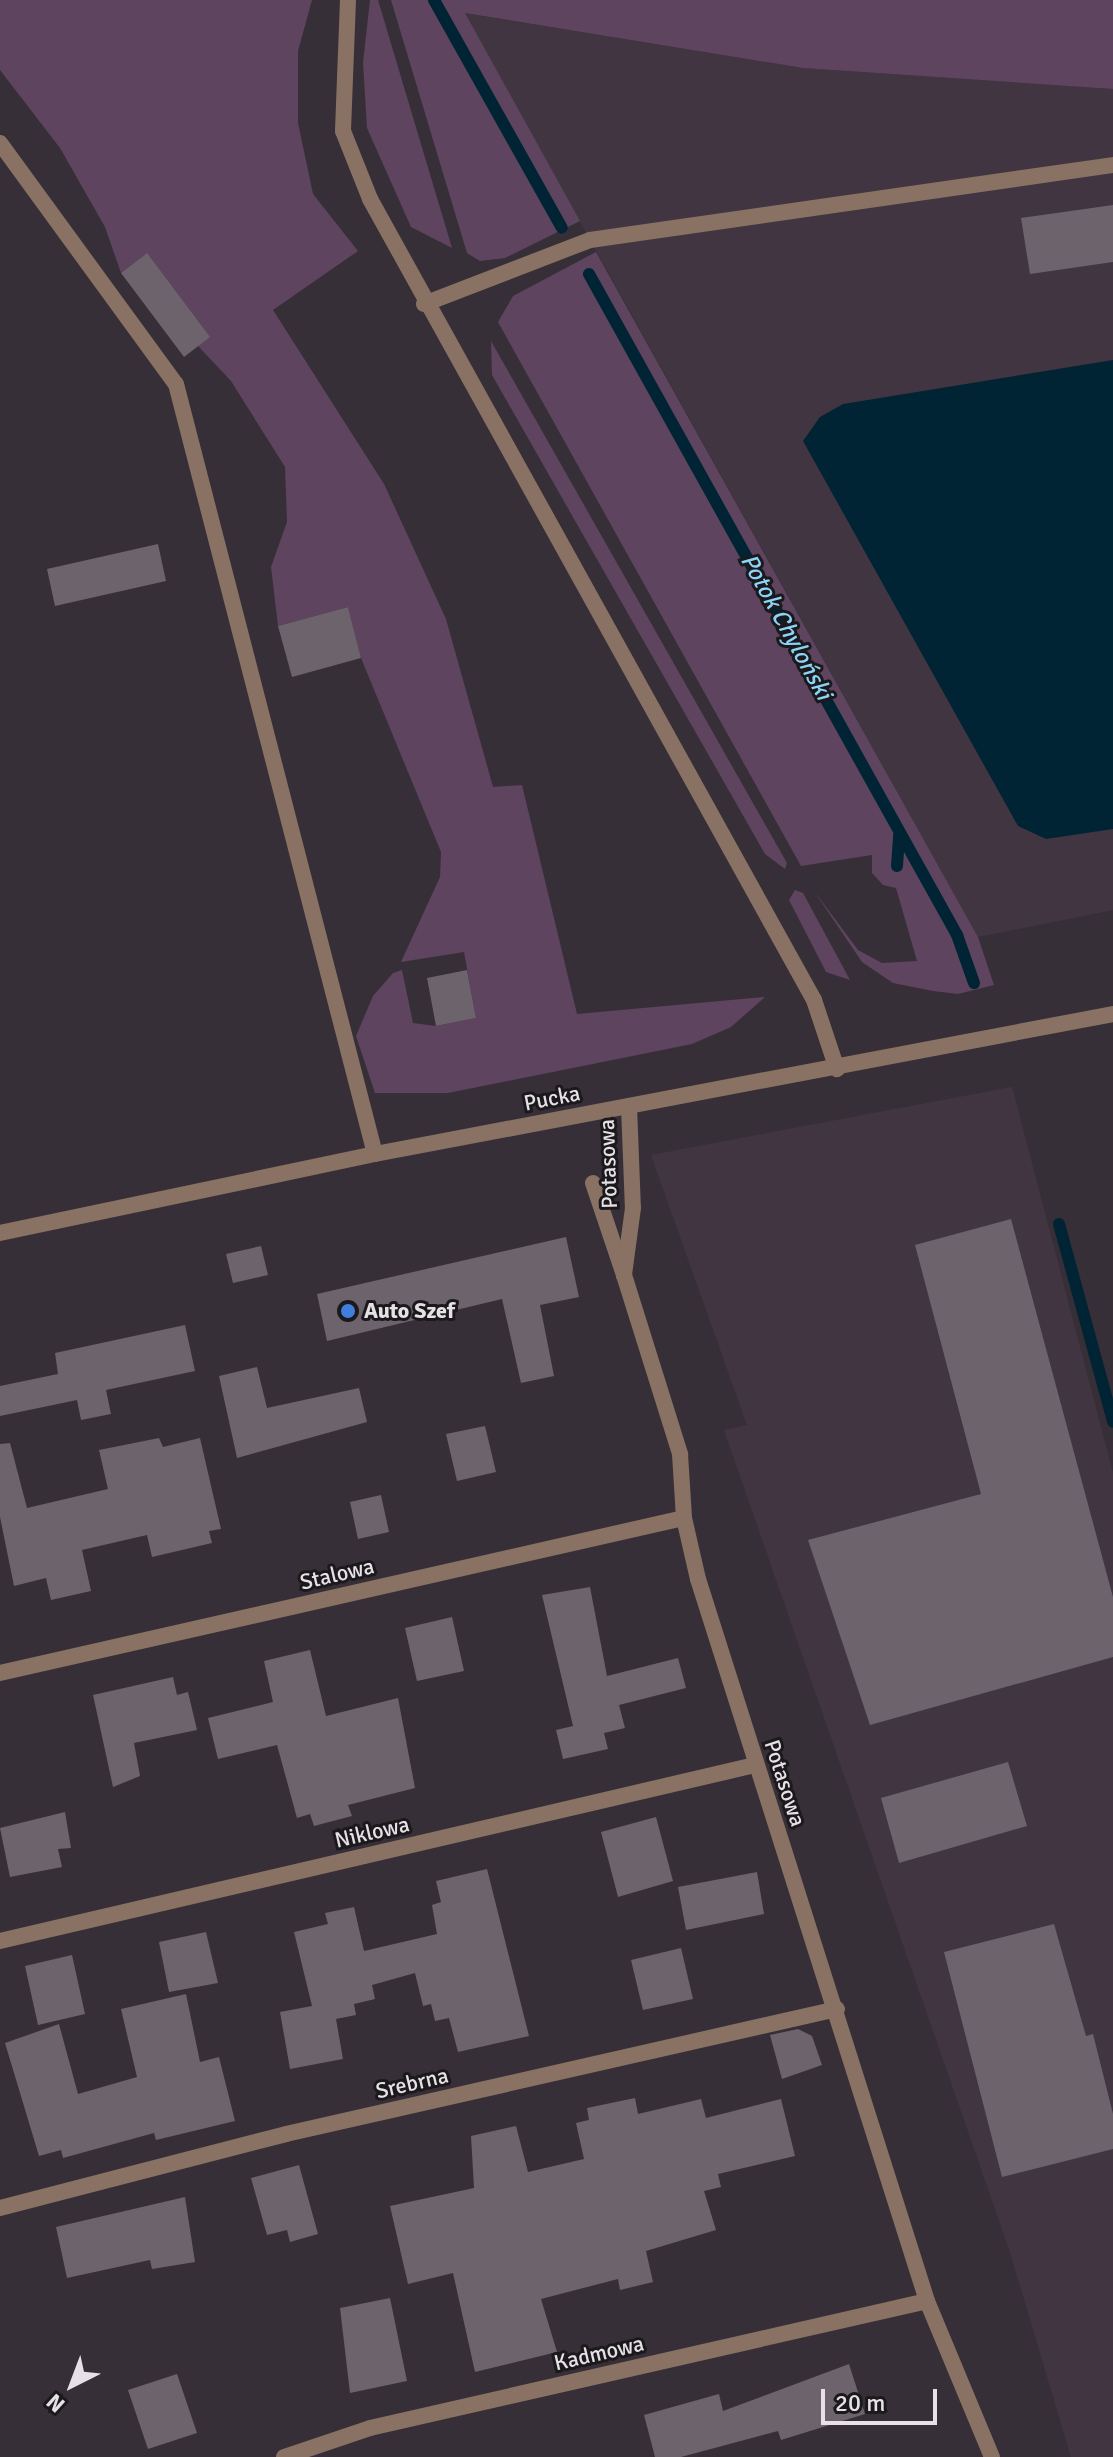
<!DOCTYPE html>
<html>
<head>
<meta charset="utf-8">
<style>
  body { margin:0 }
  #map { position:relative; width:1113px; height:2457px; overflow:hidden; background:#372f37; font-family:Signika,sans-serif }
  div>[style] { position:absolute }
  .built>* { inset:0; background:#423542 }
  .green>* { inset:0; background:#5e445e }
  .water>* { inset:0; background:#002433 }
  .stream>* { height:12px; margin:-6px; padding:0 6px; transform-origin:6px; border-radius:6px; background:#002433 }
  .building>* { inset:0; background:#6c636c }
  .service>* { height:16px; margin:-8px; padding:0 8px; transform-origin:8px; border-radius:8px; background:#897263 }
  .minor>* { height:16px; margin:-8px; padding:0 8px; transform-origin:8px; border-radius:8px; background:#897263 }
  .tertiary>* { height:16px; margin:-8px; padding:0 8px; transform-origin:8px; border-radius:8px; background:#897263 }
  .dots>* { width:22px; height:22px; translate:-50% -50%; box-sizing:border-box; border:4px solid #1c191c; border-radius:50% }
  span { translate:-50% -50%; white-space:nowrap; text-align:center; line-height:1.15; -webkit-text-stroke:6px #1c191c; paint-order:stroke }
  .street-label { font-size:22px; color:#e6e1e6 }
  .poi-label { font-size:22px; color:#e6e1e6; font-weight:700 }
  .left { translate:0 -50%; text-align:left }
  .water-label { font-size:24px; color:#8bd4f8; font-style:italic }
  .north { position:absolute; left:32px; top:2345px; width:80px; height:80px; -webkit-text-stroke:6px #1c191c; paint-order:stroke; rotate:222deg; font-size:22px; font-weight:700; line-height:32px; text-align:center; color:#e6e1e6 }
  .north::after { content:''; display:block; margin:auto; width:28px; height:36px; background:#e6e1e6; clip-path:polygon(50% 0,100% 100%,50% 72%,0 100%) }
  .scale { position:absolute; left:821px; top:2389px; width:116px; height:36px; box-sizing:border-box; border:4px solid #e6e1e6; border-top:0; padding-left:10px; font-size:24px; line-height:28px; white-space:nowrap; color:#e6e1e6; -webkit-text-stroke:6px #1c191c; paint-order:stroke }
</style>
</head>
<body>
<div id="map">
  <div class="built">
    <div style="clip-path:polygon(464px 13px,803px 68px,1113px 89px,1113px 910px,978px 937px)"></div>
    <div style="clip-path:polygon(1012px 1087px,1113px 1473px,1113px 2457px,1071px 2457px,1010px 2252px,724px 1430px,747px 1425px,651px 1155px)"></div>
  </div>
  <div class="green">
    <div style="clip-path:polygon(0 0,312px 0,298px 51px,298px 123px,313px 194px,358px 251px,273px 310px,384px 484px,446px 619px,493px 787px,522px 785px,577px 1014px,765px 997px,731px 1027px,692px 1044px,448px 1093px,375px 1093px,356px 1036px,373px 996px,393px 973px,402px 970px,413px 1023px,436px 1026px,476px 1018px,464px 952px,401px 962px,440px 877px,441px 852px,361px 658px,348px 607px,278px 626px,271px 567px,287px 522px,285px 467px,231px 381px,198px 346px,146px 254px,121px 273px,105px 227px,60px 148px,0 70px)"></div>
    <div style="clip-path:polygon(370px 0,378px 0,452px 248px,411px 227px,367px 128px,363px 63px)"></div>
    <div style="clip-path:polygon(391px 0,1113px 0,1113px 89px,803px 68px,465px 13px,580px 221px,505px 258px,480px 261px,467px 253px)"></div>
    <div style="clip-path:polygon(596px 252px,978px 937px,994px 985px,958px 994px,933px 991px,893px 983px,862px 962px,814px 891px,858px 950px,882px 963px,917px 961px,896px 888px,883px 885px,872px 873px,872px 855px,801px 866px,498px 322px,513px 296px)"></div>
    <div style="clip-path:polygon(491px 341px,787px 863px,785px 869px,765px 854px,492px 375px)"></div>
    <div style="clip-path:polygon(795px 890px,803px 893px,850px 980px,826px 972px,789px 900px)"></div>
  </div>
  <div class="water">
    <div style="clip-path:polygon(1113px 360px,1113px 829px,1046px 839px,1018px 826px,803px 441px,820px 417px,843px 404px)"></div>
  </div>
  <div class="stream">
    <div style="left:434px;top:0;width:261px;rotate:60.7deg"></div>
    <div style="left:589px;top:274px;width:757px;rotate:60.89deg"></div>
    <div style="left:957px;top:935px;width:51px;rotate:70.5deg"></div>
    <div style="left:897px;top:866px;width:32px;rotate:-86deg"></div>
    <div style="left:1059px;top:1224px;width:205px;rotate:74.7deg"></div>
  </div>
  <div class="building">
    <div style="clip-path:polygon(1113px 205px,1113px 262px,1030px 274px,1021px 218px)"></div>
    <div style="clip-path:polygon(147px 253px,210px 337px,184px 357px,121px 273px)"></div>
    <div style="clip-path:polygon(158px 544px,166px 581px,55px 606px,47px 569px)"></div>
    <div style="clip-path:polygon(348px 607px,361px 658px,292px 677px,278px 626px)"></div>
    <div style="clip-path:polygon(467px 970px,476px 1018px,436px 1026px,427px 978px)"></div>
    <div style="clip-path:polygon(1011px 1219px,1113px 1597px,1113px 1657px,870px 1725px,808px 1540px,981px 1494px,915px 1245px)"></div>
    <div style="clip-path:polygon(566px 1237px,579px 1297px,540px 1305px,554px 1376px,521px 1383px,502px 1299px,327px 1341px,317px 1294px)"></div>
    <div style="clip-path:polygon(261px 1246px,268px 1275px,233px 1283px,226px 1254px)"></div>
    <div style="clip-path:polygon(185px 1325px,195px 1371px,106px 1390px,111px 1414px,81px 1420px,77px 1400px,0 1416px,0 1386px,58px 1374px,55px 1353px)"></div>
    <div style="clip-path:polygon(257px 1367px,267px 1408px,359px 1388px,367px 1422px,237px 1458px,219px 1376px)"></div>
    <div style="clip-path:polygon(485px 1426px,496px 1472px,457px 1481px,446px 1434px)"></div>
    <div style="clip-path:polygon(159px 1438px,163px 1447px,200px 1438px,221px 1529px,209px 1531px,212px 1543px,152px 1557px,147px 1535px,82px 1550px,91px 1591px,51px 1600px,46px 1578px,14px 1586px,0 1517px,0 1444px,10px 1443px,27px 1508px,108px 1489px,99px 1450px)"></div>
    <div style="clip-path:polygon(381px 1495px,389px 1532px,358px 1539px,350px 1502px)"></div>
    <div style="clip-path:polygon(590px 1587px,607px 1676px,678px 1658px,686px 1688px,619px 1705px,625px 1728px,604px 1733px,608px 1749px,563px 1759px,556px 1730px,573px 1726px,542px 1595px)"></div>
    <div style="clip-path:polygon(452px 1617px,464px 1671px,417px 1681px,405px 1628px)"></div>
    <div style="clip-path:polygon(310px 1650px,326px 1716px,398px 1698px,415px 1788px,348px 1805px,352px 1816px,314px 1826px,310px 1814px,297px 1818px,277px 1745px,218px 1759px,208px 1718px,273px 1702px,264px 1661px)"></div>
    <div style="clip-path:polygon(173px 1677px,177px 1695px,188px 1692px,197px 1730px,134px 1743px,140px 1776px,113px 1787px,93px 1695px)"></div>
    <div style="clip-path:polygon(1008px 1762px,1027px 1826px,899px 1863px,881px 1798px)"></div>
    <div style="clip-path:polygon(65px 1812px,71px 1848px,58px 1849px,62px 1867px,10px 1877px,0 1828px)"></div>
    <div style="clip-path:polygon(656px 1817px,673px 1881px,618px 1897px,601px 1832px)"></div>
    <div style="clip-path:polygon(487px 1869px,529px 2036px,458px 2052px,449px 2018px,435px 2021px,431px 2004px,423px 2006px,415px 1973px,372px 1985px,375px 1999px,354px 2004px,356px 2015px,336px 2019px,343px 2059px,290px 2069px,280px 2012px,312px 2006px,294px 1932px,328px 1924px,325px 1913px,354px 1907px,364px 1951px,437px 1934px,432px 1905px,441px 1902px,436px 1881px)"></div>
    <div style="clip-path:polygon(757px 1872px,764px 1914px,686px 1930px,678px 1887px)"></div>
    <div style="clip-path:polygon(1054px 1924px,1086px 2036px,1093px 2034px,1113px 2114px,1113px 2149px,1002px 2177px,944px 1952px)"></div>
    <div style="clip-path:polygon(206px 1932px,218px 1983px,169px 1992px,159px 1942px)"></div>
    <div style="clip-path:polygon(681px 1948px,693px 1999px,643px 2010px,631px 1960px)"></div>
    <div style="clip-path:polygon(72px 1955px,85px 2014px,38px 2025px,25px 1966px)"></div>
    <div style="clip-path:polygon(186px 1994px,200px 2062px,219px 2057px,235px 2121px,156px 2140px,154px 2133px,63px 2158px,61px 2150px,39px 2156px,5px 2043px,59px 2024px,78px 2094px,137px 2077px,121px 2009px)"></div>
    <div style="clip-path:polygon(798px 2029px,812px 2036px,822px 2065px,782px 2079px,770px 2035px)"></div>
    <div style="clip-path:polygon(635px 2098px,638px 2114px,701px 2099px,706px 2118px,781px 2099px,795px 2156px,718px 2174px,721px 2187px,704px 2191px,716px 2230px,646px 2251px,653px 2282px,620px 2290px,618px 2279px,541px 2299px,557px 2352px,475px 2372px,453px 2273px,408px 2284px,390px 2206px,474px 2188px,471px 2136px,516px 2126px,528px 2172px,584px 2159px,576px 2123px,589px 2120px,587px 2108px)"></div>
    <div style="clip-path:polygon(299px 2165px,318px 2234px,290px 2242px,287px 2230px,267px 2235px,251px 2178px)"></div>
    <div style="clip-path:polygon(185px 2197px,195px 2262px,152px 2269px,150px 2260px,67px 2278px,56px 2227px)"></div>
    <div style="clip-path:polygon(390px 2298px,407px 2381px,350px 2393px,340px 2308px)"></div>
    <div style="clip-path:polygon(849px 2364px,865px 2414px,781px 2440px,778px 2431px,681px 2457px,655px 2457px,644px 2415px,719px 2394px,723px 2411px)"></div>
    <div style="clip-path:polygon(177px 2374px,197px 2433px,148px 2449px,128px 2390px)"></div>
  </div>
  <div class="service">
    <div style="left:0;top:143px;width:298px;rotate:53.9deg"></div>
    <div style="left:176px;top:384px;width:795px;rotate:75.51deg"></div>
    <div style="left:424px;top:304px;width:178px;rotate:-21.1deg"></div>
    <div style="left:590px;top:240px;width:528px;rotate:-8.16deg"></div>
    <div style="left:593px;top:1183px;width:97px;rotate:71.4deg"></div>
  </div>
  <div class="minor">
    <div style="left:348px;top:0;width:131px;rotate:92.2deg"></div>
    <div style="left:343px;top:131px;width:73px;rotate:68.3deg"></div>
    <div style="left:370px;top:199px;width:916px;rotate:61deg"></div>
    <div style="left:814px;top:1000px;width:73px;rotate:71.6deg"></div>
    <div style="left:629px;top:1106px;width:102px;rotate:87.8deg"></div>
    <div style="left:633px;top:1208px;width:68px;rotate:97.7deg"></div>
    <div style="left:624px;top:1275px;width:188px;rotate:72.6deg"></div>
    <div style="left:680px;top:1454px;width:64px;rotate:86.4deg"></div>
    <div style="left:684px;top:1518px;width:63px;rotate:77.1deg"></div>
    <div style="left:698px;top:1579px;width:757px;rotate:72.4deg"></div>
    <div style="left:927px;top:2301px;width:169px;rotate:67.4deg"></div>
    <div style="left:0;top:1673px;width:701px;rotate:-12.77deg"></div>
    <div style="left:0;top:1941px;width:775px;rotate:-13.12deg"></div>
    <div style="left:0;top:2208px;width:295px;rotate:-14.5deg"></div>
    <div style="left:286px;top:2134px;width:565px;rotate:-12.78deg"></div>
    <div style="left:284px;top:2457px;width:91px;rotate:-18.6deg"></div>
    <div style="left:370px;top:2428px;width:571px;rotate:-12.84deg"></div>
  </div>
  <div class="tertiary">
    <div style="left:0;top:1233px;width:383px;rotate:-11.9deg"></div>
    <div style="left:375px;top:1154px;width:751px;rotate:-10.74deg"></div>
  </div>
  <div class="dots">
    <div style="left:348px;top:1311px;background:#3f7fe0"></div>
  </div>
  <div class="street-label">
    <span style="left:552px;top:1098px;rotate:-11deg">Pucka</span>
    <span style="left:608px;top:1164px;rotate:-92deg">Potasowa</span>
    <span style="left:337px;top:1574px;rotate:-13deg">Stalowa</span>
    <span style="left:785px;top:1783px;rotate:72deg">Potasowa</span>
    <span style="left:372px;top:1832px;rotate:-13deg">Niklowa</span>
    <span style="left:412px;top:2083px;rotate:-13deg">Srebrna</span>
    <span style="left:599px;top:2353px;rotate:-13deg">Kadmowa</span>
  </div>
  <div class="poi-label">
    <span class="left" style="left:364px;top:1311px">Auto Szef</span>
  </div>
  <div class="water-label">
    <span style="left:786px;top:627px;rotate:61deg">Potok Chyloński</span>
  </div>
  <div class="north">N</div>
  <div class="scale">20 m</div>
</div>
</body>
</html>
